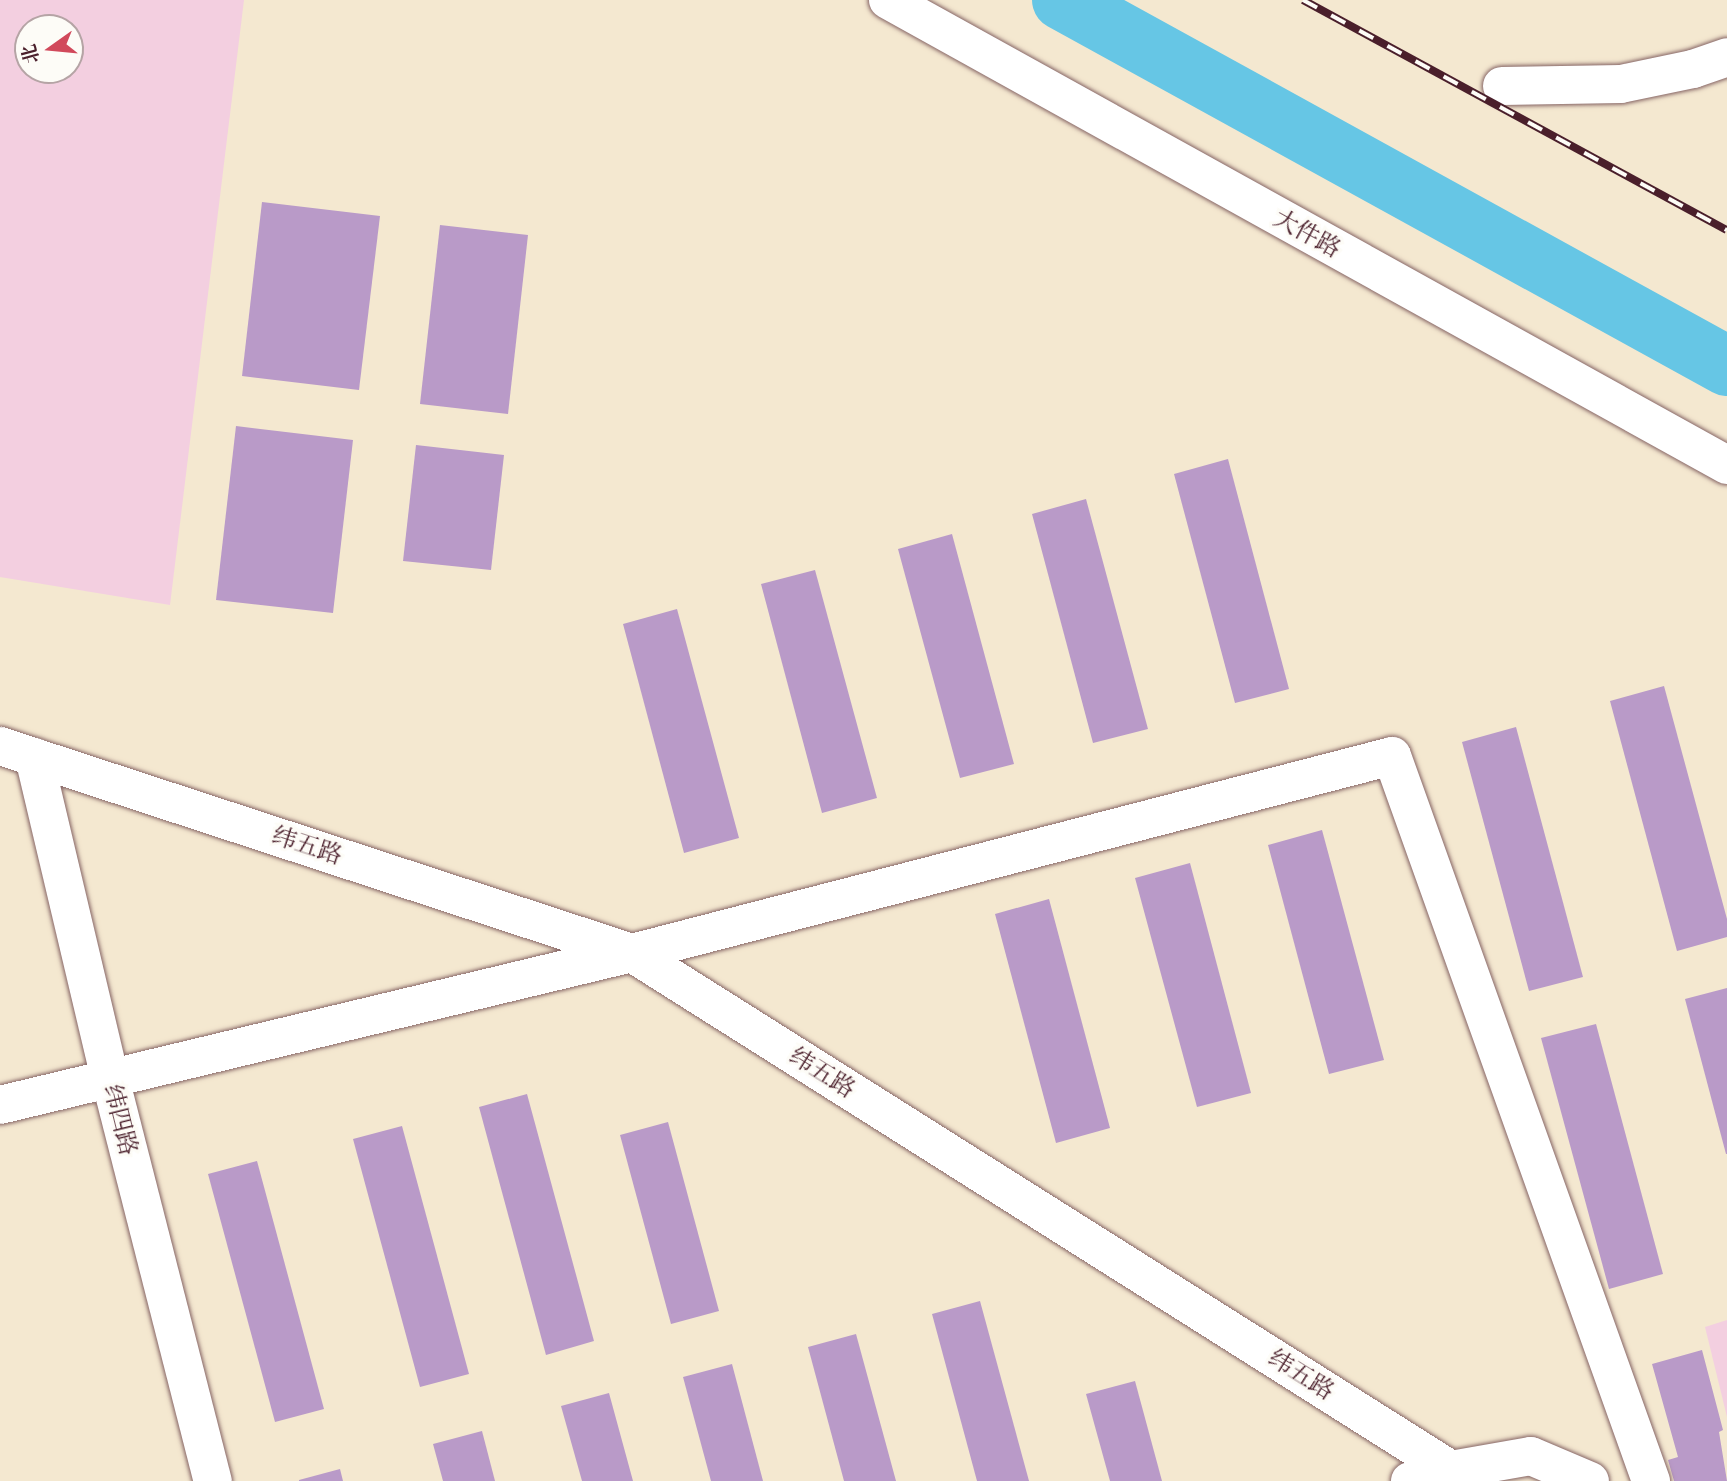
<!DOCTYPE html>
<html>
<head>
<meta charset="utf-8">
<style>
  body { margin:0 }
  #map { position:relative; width:1727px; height:1481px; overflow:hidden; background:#f4e8d0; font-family:Alegreya,"Noto Serif SC",serif }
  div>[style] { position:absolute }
  .built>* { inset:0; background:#f3cfe0 }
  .river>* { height:60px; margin:-30px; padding:0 30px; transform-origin:30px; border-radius:30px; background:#66c6e5 }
  .building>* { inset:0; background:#b99ac8 }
  .roads { filter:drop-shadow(0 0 2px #866565) drop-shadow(0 0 2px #866565) }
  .minor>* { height:38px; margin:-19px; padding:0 19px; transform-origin:19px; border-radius:19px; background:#fff }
  .rail>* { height:8px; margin-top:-4px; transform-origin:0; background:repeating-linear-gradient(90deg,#fdfcf7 0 16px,#4a1f2b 0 32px); box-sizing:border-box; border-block:2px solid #4a1f2b }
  span { translate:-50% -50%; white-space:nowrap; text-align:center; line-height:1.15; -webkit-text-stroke:6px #fdfcf7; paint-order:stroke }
  .street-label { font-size:24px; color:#4a1f2b }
  .north { position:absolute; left:14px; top:14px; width:70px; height:70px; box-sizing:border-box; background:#fdfcf7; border:2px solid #b5a4a5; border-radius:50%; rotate:255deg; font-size:19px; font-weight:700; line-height:28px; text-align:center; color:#4a1f2b }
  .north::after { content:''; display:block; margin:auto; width:24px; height:32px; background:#d1495b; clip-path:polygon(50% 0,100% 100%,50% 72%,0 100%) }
</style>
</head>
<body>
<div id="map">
  <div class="built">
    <div style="clip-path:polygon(evenodd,0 0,244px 0,170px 605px,0 577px,0 0,70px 28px,70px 70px,28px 70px,28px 28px,70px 28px)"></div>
    <div style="clip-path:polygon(1727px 1320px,1727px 1417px,1705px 1327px)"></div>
  </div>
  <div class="river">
    <div style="left:1062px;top:0;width:759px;rotate:28.83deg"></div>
  </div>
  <div class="building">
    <div style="clip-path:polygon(262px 202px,380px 216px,359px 390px,242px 376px)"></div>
    <div style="clip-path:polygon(440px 225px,528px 235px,508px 414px,420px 404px)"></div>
    <div style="clip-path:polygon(236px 426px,353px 440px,333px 613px,216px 600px)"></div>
    <div style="clip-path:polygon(416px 445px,504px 455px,491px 570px,403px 561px)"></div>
    <div style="clip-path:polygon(1228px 459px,1289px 689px,1235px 703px,1174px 474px)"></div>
    <div style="clip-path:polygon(1086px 499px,1148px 729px,1093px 743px,1032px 514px)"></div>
    <div style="clip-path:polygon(952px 534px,1014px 764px,960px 778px,898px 549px)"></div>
    <div style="clip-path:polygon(815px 570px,877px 798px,822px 813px,761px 584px)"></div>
    <div style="clip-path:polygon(677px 609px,739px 838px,684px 853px,623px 624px)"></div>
    <div style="clip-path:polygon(1664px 686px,1727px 919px,1727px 937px,1677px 951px,1610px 701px)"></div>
    <div style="clip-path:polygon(1516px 727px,1583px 977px,1529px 991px,1462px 742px)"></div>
    <div style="clip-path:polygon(1322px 830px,1384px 1060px,1329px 1074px,1268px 845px)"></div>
    <div style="clip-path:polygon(1190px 863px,1251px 1093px,1197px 1107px,1135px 878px)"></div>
    <div style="clip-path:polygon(1049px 899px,1110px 1128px,1056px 1143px,995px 914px)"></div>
    <div style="clip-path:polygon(1727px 988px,1727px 1154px,1726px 1154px,1685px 999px)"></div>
    <div style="clip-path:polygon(1596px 1024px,1663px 1274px,1609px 1289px,1541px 1038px)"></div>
    <div style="clip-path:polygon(527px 1094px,594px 1341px,546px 1355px,479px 1107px)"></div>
    <div style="clip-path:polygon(668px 1122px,719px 1311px,671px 1324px,620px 1135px)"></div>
    <div style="clip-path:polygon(402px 1126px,469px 1374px,420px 1387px,353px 1139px)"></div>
    <div style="clip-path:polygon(257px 1161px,324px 1409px,275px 1422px,208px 1174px)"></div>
    <div style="clip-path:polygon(980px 1301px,1029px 1481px,977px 1481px,932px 1314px)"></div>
    <div style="clip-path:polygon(856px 1334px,896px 1481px,844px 1481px,808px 1347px)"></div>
    <div style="clip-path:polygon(1702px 1350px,1723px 1430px,1719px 1432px,1727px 1481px,1674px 1481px,1668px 1460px,1678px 1457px,1652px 1364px)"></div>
    <div style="clip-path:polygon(732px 1364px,763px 1481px,711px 1481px,683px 1377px)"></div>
    <div style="clip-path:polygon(1135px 1381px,1162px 1481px,1110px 1481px,1086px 1394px)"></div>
    <div style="clip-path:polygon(609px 1393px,633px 1481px,582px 1481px,561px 1406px)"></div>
    <div style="clip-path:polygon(482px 1431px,495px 1481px,443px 1481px,433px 1444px)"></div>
    <div style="clip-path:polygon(340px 1469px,343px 1481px,299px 1481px,299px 1480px)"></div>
  </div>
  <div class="roads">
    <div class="minor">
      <div style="left:888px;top:0;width:959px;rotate:29deg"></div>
      <div style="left:1502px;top:86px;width:119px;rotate:-1deg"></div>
      <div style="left:1621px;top:84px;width:74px;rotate:-11.8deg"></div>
      <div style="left:1693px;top:69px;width:36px;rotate:-19deg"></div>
      <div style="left:0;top:746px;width:665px;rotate:18.14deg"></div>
      <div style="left:632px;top:953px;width:969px;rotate:32.26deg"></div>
      <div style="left:1451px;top:1470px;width:81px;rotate:-9.9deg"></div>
      <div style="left:1531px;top:1456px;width:64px;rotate:23deg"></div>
      <div style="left:34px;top:757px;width:330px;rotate:76.7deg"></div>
      <div style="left:110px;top:1078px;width:416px;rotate:75.7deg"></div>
      <div style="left:0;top:1105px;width:650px;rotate:-13.52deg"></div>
      <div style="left:632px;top:953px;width:785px;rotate:-14.53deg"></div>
      <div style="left:1392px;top:756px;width:770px;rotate:70.34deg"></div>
      <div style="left:1410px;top:1481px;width:42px;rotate:-15deg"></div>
    </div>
  </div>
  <div class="rail">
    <div style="left:1303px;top:0;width:482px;rotate:28.5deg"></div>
  </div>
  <div class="street-label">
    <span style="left:1307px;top:234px;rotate:29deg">大件路</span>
    <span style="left:307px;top:846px;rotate:18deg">纬五路</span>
    <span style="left:822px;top:1073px;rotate:32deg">纬五路</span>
    <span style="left:120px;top:1120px;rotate:76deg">纬四路</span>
    <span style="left:1301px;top:1375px;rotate:32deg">纬五路</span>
  </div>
  <div class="north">北</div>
</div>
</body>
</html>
